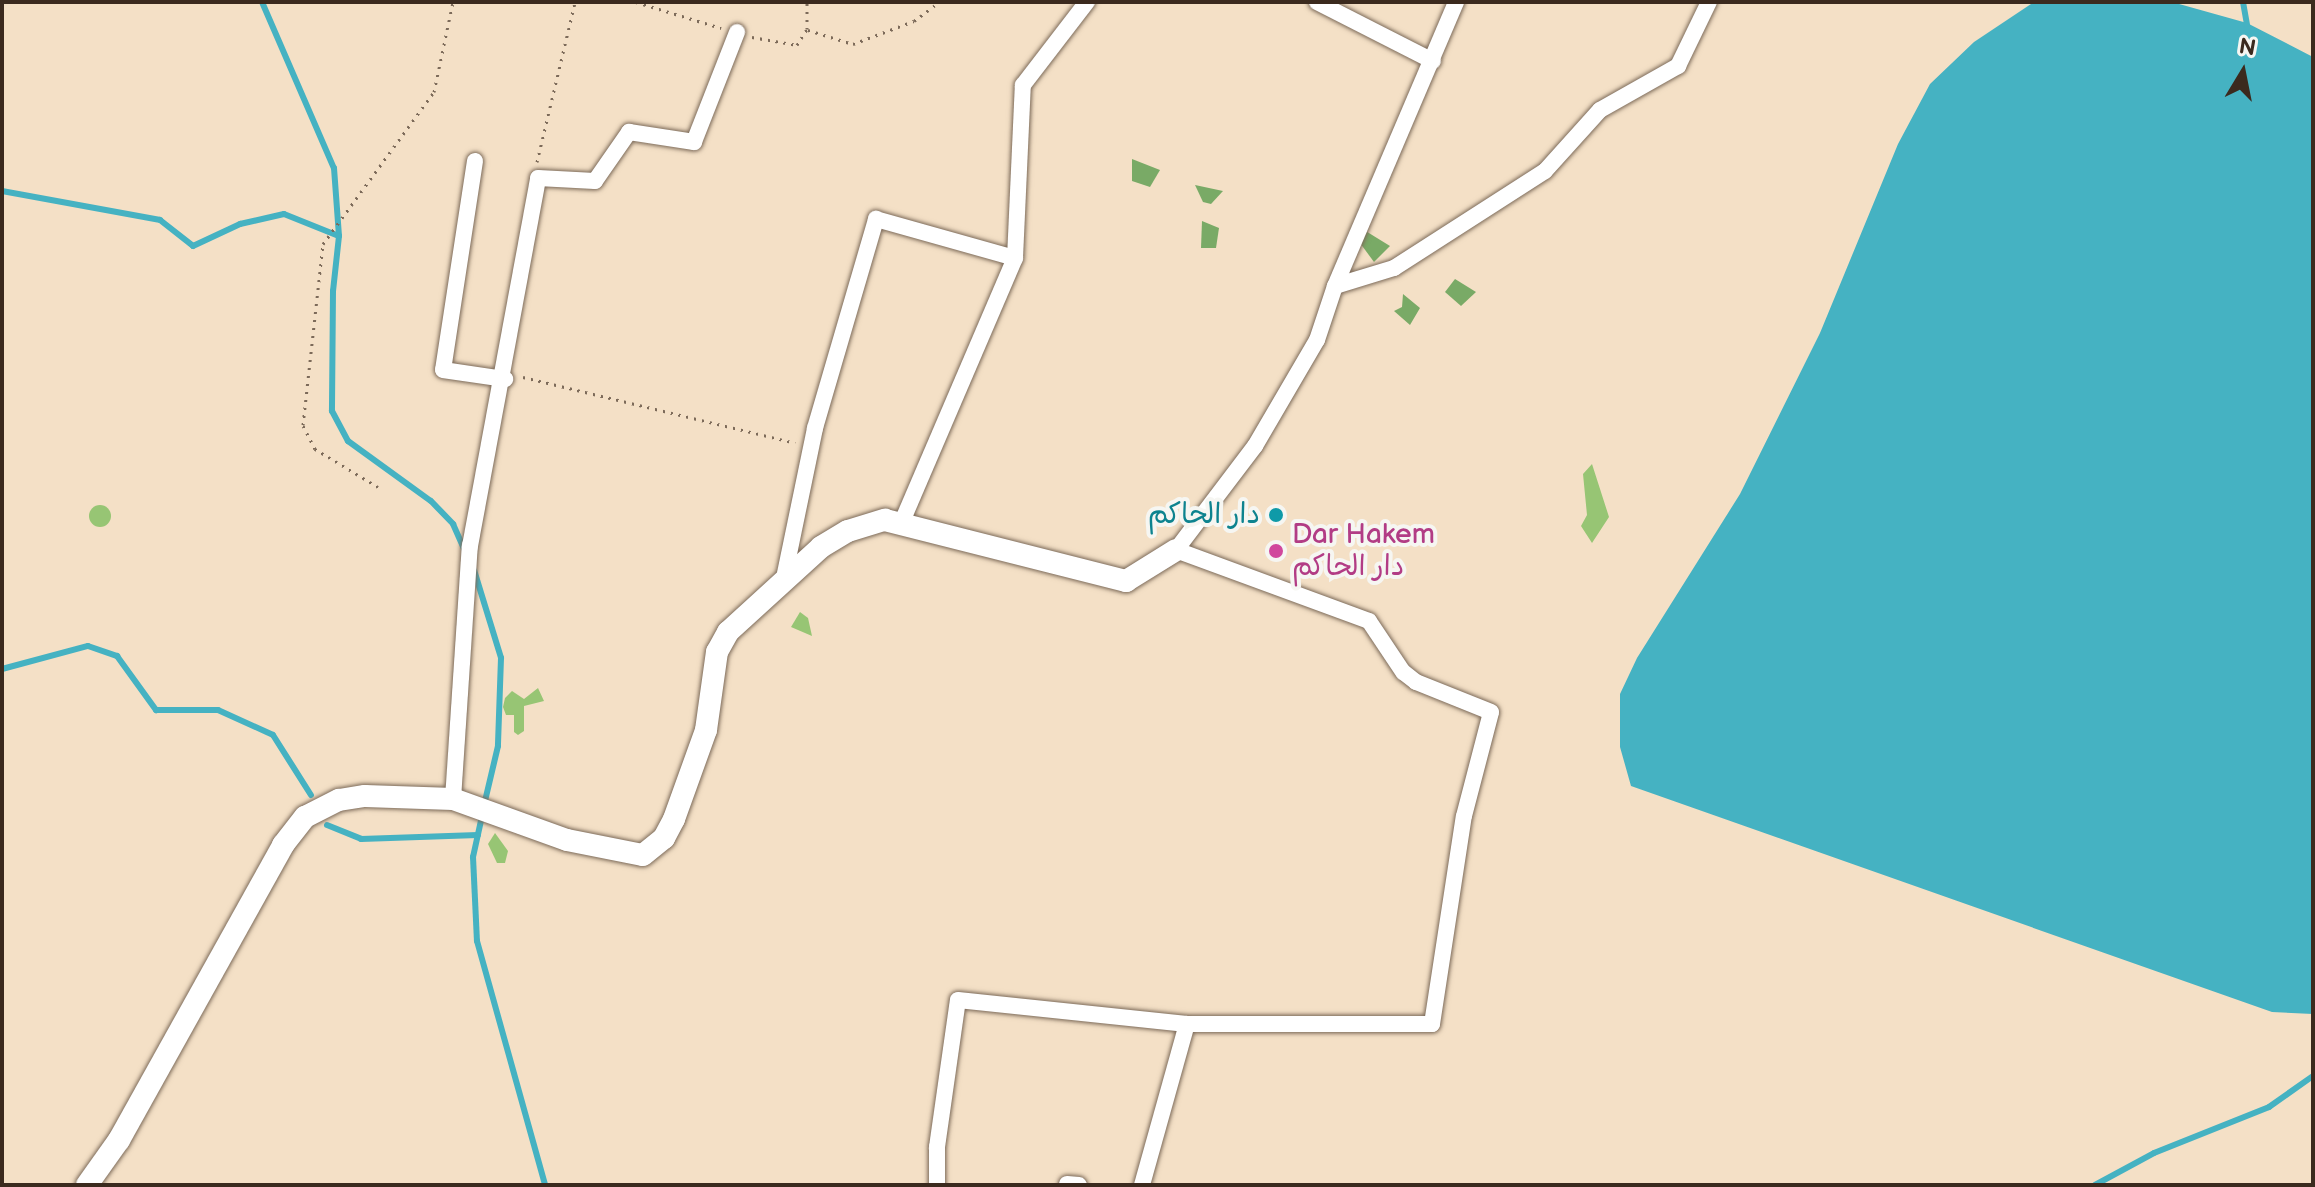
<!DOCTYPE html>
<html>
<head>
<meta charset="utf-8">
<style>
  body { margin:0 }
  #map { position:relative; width:2315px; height:1187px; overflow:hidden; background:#f4e0c6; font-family:"Balsamiq Sans","Playpen Sans Arabic",sans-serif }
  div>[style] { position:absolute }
  .green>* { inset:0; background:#97c574 }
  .round { border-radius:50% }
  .forest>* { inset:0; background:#79aa66 }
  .water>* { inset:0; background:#45b2c2 }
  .stream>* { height:6px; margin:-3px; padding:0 3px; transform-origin:3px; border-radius:3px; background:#45b2c2 }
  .path>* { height:3px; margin-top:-1.5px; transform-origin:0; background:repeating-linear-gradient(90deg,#7c6a59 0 2px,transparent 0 8px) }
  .roads { filter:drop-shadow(0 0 2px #7c6a59) drop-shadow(0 0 2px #7c6a59) }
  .minor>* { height:16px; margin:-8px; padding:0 8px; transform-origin:8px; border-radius:8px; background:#fff }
  .tertiary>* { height:22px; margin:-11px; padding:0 11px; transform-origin:11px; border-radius:11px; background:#fff }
  .dots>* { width:22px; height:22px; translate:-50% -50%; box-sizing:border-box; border:4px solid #f6f6f2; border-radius:50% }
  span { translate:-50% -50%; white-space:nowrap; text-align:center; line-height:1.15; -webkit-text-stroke:8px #f6f6f2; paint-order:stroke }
  .culture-label { font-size:28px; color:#0d838f }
  .right { translate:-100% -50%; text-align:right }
  .hotel-label { font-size:28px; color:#b23c85 }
  .left { translate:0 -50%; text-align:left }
  .frame { position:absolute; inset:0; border:4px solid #3b2a1e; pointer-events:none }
  .north { position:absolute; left:2203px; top:32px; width:80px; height:80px; -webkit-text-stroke:6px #f6f6f2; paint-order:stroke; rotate:10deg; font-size:22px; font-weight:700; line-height:32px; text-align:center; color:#3b2a1e }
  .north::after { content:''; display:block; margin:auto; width:28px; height:36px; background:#3b2a1e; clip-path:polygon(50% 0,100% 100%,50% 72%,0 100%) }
</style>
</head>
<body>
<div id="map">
  <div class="green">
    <div style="clip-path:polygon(1592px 464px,1609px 517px,1592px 543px,1581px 526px,1587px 515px,1583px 474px)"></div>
    <div class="round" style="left:89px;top:505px;width:22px;height:22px"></div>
    <div style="clip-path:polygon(800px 612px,808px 618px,812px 636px,791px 627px)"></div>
    <div style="clip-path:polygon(538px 688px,544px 701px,524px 706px,524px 731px,518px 735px,514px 732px,514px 715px,506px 715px,503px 707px,505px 698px,512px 691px,524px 699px)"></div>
    <div style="clip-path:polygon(495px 833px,508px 851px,505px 863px,497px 863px,488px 844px)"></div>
  </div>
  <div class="forest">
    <div style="clip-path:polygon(1132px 159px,1160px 170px,1150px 187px,1132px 181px)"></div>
    <div style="clip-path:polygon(1195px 185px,1223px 191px,1211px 204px,1203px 202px)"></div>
    <div style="clip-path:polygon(1202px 221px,1219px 228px,1216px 248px,1201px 248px)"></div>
    <div style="clip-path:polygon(1364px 230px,1390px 246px,1374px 262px,1360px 243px)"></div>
    <div style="clip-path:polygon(1455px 279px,1476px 292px,1461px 306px,1445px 292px)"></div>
    <div style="clip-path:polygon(1403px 294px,1420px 308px,1410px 325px,1394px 311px,1402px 307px)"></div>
  </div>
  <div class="water">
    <div style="clip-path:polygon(2034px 2px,2172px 2px,2247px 23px,2313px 57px,2313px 1014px,2272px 1012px,1631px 786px,1620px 747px,1620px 694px,1637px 658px,1740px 494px,1820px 333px,1898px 144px,1930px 84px,1974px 42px)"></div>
  </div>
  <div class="stream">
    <div style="left:262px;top:2px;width:181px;rotate:66.6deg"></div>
    <div style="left:334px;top:168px;width:68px;rotate:85.8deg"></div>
    <div style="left:339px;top:236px;width:55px;rotate:96.2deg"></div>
    <div style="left:333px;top:291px;width:120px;rotate:90.5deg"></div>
    <div style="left:332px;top:411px;width:34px;rotate:62deg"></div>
    <div style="left:348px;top:441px;width:102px;rotate:35.9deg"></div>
    <div style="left:431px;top:501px;width:32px;rotate:46deg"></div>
    <div style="left:453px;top:524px;width:27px;rotate:66deg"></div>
    <div style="left:2243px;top:2px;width:28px;rotate:80deg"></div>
    <div style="left:2px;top:191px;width:161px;rotate:10.4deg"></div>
    <div style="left:160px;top:220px;width:42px;rotate:38.2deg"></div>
    <div style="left:193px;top:246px;width:52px;rotate:-25.1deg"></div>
    <div style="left:240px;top:224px;width:45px;rotate:-12.8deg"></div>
    <div style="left:284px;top:214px;width:59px;rotate:21.8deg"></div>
    <div style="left:474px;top:570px;width:92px;rotate:72.9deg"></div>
    <div style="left:501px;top:658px;width:88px;rotate:92deg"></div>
    <div style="left:498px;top:746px;width:61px;rotate:103.3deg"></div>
    <div style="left:2px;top:669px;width:89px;rotate:-15deg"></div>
    <div style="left:88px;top:646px;width:31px;rotate:19deg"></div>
    <div style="left:117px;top:656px;width:67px;rotate:54.2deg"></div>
    <div style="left:156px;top:710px;width:62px"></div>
    <div style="left:218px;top:710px;width:60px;rotate:24.4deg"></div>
    <div style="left:273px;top:735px;width:71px;rotate:57.7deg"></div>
    <div style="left:482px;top:816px;width:42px;rotate:102.4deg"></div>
    <div style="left:473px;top:857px;width:84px;rotate:87.3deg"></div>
    <div style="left:477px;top:941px;width:253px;rotate:74.4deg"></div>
    <div style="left:327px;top:825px;width:37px;rotate:22deg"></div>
    <div style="left:361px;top:839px;width:117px;rotate:-2deg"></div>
    <div style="left:2095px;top:1185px;width:67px;rotate:-28.5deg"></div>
    <div style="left:2154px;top:1153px;width:124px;rotate:-21.8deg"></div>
    <div style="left:2269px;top:1107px;width:54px;rotate:-35.2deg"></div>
  </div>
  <div class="path">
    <div style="left:636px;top:2px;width:89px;rotate:17deg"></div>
    <div style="left:808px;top:30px;width:47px;rotate:17.3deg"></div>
    <div style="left:853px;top:44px;width:65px;rotate:-20.7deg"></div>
    <div style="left:914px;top:21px;width:31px;rotate:-37deg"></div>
    <div style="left:752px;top:37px;width:46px;rotate:10.1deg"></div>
    <div style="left:797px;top:45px;width:19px;rotate:-58deg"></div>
    <div style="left:807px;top:29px;width:27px;rotate:-90deg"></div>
    <div style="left:537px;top:162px;width:164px;rotate:-76.6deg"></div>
    <div style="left:523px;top:377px;width:280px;rotate:13.6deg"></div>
    <div style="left:378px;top:487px;width:74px;rotate:-148.9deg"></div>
    <div style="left:315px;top:449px;width:27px;rotate:-117deg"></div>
    <div style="left:303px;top:425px;width:182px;rotate:-83.7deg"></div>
    <div style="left:323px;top:244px;width:188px;rotate:-53.9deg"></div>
    <div style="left:434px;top:92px;width:92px;rotate:-78.1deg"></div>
  </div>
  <div class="roads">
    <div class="minor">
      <div style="left:1317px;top:2px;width:130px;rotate:27deg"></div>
      <div style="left:475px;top:161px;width:211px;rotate:98.7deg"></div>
      <div style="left:443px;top:370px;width:63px;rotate:8.3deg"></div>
      <div style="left:1335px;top:286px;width:62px;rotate:-17deg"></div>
      <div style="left:1394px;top:268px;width:179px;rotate:-32.7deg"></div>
      <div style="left:1545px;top:171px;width:82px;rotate:-48deg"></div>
      <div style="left:1600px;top:110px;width:90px;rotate:-29.4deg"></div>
      <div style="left:1678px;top:66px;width:71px;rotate:-64.2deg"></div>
      <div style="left:901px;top:524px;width:289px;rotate:-66.8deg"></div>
      <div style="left:1015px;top:258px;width:173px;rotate:-87.4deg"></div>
      <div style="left:1023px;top:85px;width:105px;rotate:-52.4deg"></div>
      <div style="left:784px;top:578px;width:153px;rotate:-78.3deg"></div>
      <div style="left:815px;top:428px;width:218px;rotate:-73.7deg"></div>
      <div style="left:876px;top:219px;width:144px;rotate:15.7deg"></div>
      <div style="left:453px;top:799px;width:254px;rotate:-86.2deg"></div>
      <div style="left:470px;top:546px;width:374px;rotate:-79.5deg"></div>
      <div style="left:538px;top:178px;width:57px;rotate:3deg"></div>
      <div style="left:595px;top:181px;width:60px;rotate:-55.2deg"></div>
      <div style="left:629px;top:132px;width:66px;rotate:8.7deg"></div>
      <div style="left:694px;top:142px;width:118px;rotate:-68.6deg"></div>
      <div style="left:1067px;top:1184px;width:12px;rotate:5deg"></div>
      <div style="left:937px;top:1185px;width:38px;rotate:-90deg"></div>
      <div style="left:937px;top:1147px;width:148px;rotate:-81.9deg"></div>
      <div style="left:958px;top:1000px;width:230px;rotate:6deg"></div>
      <div style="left:1187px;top:1024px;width:245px"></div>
      <div style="left:1432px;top:1024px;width:210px;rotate:-81.3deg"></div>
      <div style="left:1464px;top:816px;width:107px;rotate:-75.4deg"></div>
      <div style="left:1491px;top:712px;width:81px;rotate:-158.2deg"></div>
      <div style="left:1416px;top:682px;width:16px;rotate:-142deg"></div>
      <div style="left:1403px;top:672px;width:61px;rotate:-123.7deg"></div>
      <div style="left:1369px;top:621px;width:206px;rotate:-159.8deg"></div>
      <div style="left:1176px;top:550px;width:131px;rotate:-52.8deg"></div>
      <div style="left:1255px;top:446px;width:123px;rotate:-59.7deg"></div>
      <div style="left:1317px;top:340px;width:57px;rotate:-71.6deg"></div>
      <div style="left:1335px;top:286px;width:309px;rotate:-66.9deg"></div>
      <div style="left:1142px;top:1185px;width:167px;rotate:-74.4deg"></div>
    </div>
    <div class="tertiary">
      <div style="left:87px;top:1185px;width:55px;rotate:-54.6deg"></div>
      <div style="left:119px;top:1140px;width:338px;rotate:-60.9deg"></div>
      <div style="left:283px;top:845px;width:36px;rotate:-52deg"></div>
      <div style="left:305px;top:817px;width:38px;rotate:-27deg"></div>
      <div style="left:339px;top:800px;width:26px;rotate:-9deg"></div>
      <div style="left:365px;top:796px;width:88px;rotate:2deg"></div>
      <div style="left:453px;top:799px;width:121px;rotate:19.8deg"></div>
      <div style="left:567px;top:840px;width:77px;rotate:11.2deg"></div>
      <div style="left:643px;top:855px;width:27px;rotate:-39deg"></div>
      <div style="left:664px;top:838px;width:21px;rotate:-62deg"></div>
      <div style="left:674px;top:819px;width:95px;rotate:-70.2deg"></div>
      <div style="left:706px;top:730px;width:79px;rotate:-82deg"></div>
      <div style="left:717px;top:652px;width:23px;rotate:-61deg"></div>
      <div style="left:728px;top:632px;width:126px;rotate:-42.4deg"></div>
      <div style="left:821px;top:547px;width:31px;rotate:-31deg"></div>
      <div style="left:848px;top:531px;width:39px;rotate:-17deg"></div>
      <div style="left:885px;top:520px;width:249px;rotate:14.2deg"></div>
      <div style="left:1126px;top:581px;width:59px;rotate:-31.8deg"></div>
    </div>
  </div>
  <div class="dots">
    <div style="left:1276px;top:515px;background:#0f9aa8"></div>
    <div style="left:1276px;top:551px;background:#d1479c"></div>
  </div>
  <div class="culture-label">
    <span class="right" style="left:1260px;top:515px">دار الحاكم</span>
  </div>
  <div class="hotel-label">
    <span class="left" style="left:1292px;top:551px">Dar Hakem<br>دار الحاكم</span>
  </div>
  <div class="frame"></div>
  <div class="north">N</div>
</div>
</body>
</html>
